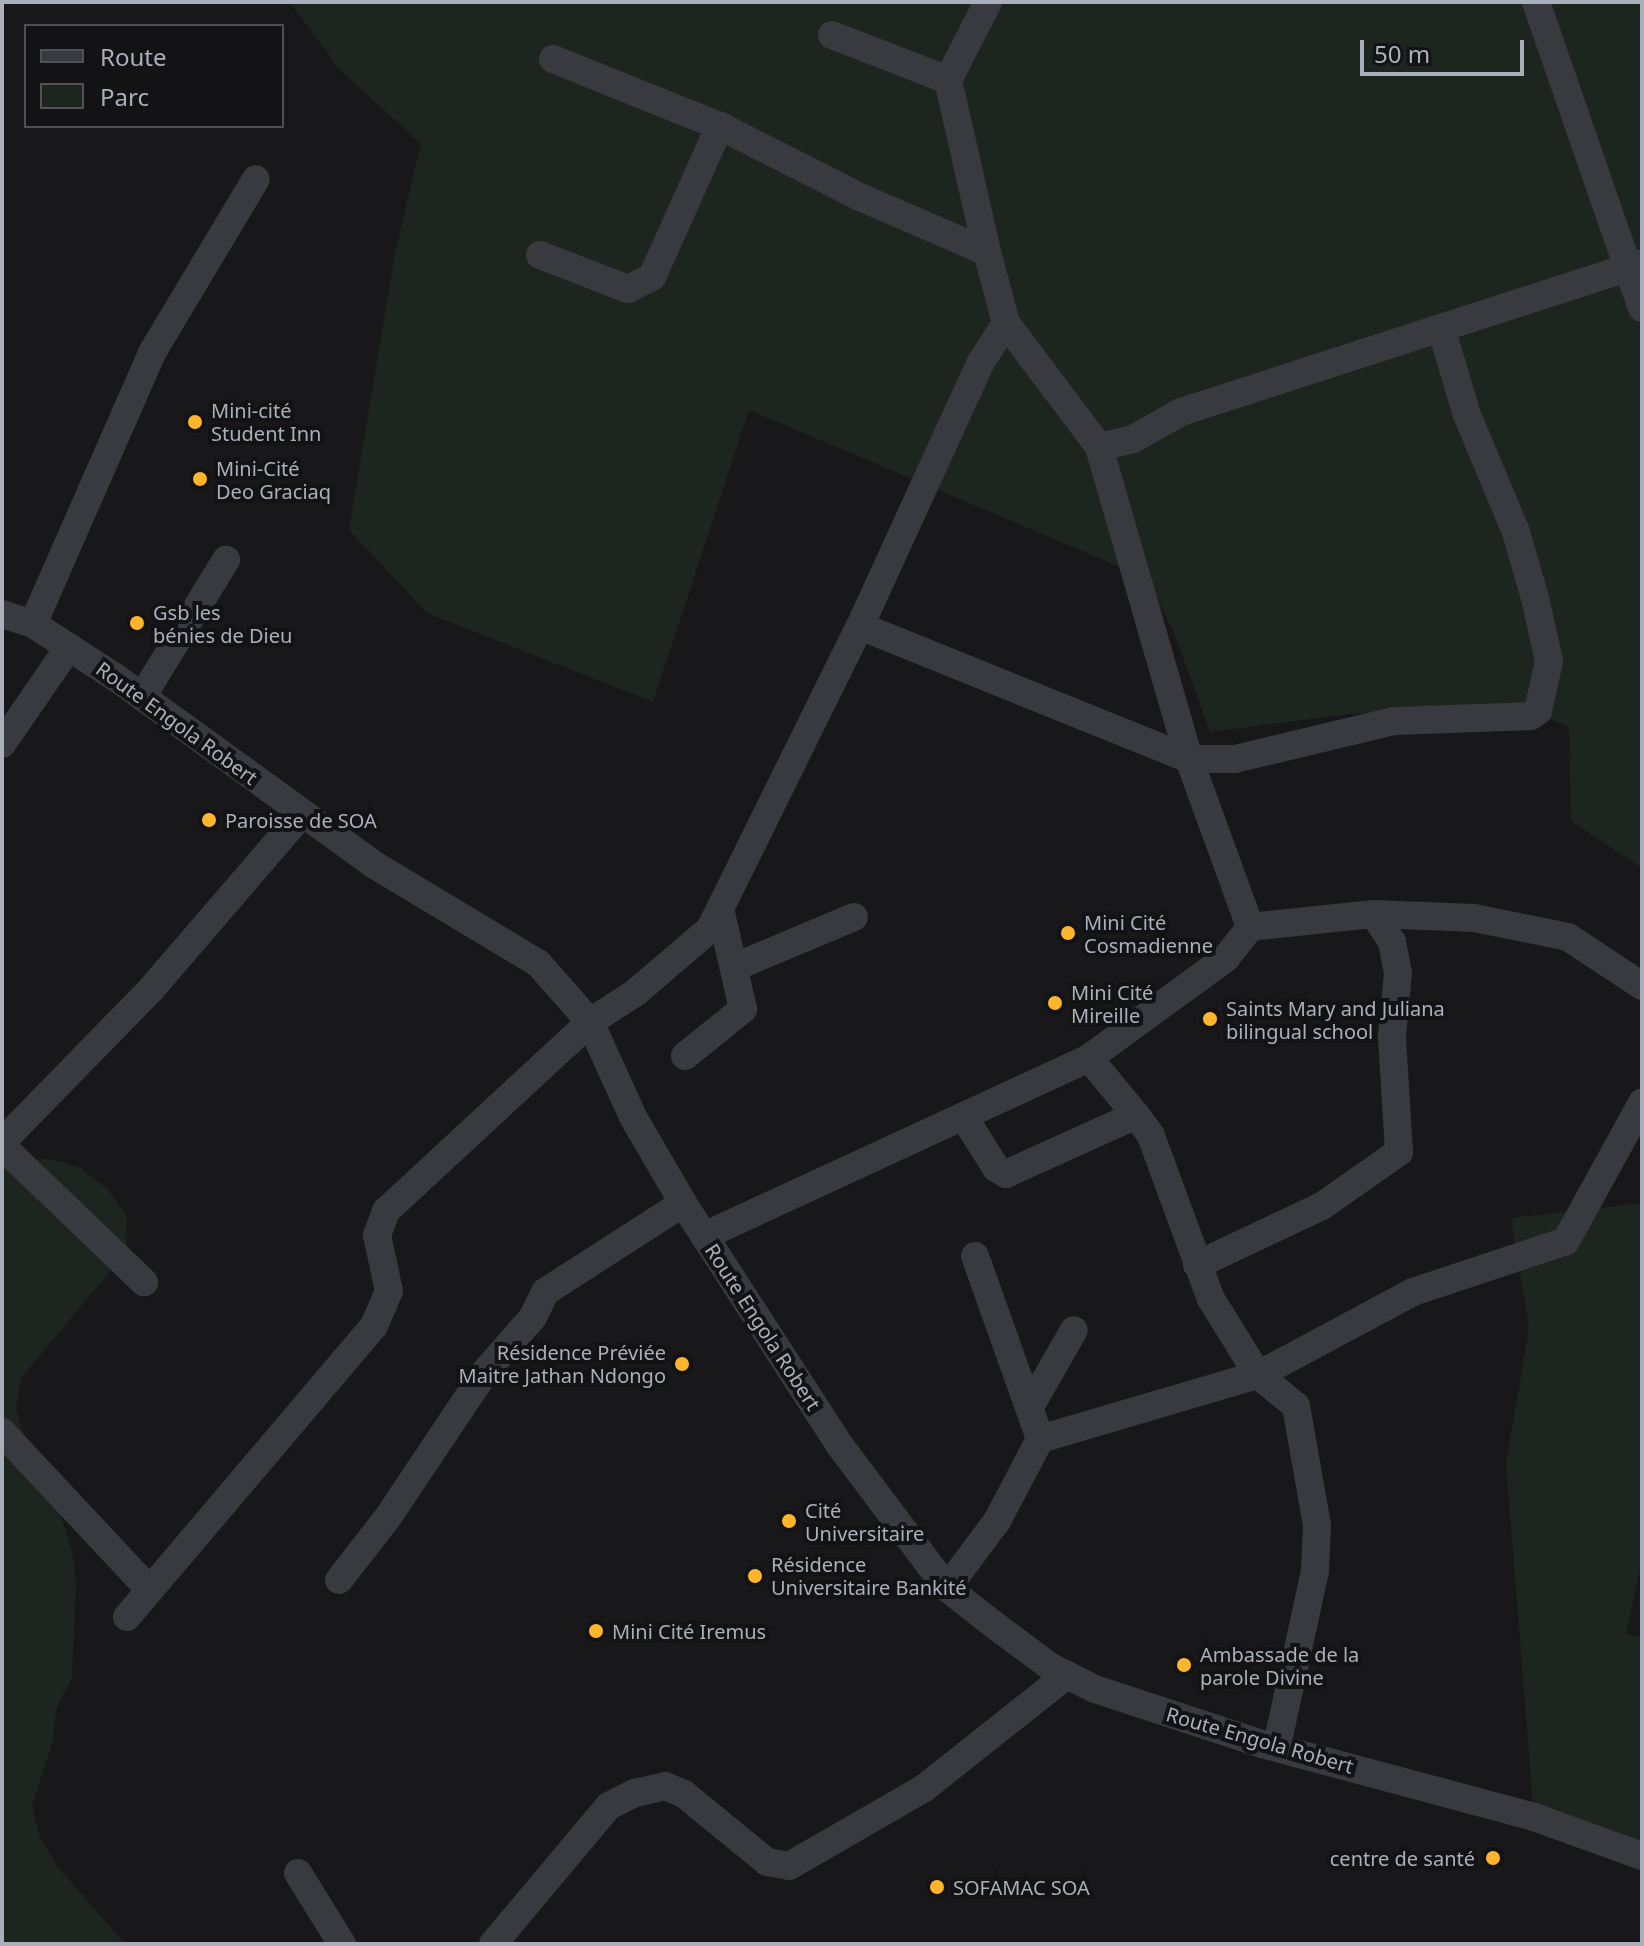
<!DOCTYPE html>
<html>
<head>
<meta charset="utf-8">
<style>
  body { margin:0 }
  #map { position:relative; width:1644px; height:1946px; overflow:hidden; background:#18181a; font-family:"Noto Sans",sans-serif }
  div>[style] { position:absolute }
  .green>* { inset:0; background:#1d261e }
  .minor>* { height:28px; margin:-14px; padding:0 14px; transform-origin:14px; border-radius:14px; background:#383a3f }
  .dots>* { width:22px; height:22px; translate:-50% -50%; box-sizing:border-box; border:4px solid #131315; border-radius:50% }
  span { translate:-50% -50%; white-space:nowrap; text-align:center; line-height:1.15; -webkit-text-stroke:8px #131315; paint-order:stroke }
  .poi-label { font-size:20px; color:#a9afbb }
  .left { translate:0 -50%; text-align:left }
  .right { translate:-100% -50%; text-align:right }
  .street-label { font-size:20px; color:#a9afbb }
  .frame { position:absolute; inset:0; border:4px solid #a9afbb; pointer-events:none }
  .legend { position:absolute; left:24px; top:24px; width:260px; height:104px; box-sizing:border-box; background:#131315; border:2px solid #4f5157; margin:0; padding:10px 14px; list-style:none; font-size:24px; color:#a9afbb }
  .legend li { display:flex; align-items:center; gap:16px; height:40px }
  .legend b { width:40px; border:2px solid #4f5157 }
  .scale { position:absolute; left:1360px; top:40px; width:164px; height:36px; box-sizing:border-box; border:4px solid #a9afbb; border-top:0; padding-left:10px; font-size:24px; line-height:28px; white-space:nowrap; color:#a9afbb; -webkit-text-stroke:6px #131315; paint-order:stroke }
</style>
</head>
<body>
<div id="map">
  <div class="green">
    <div style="clip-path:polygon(290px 2px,1642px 2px,1642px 868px,1571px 821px,1569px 727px,1518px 706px,1350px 714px,1210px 732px,1174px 632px,1146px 578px,749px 410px,653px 702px,427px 613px,349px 530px,396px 248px,421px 144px,339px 69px)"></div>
    <div style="clip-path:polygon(49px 1159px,81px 1168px,108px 1190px,127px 1217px,126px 1252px,21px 1378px,16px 1408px,25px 1440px,53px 1491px,73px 1554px,76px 1583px,72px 1678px,56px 1709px,53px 1740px,32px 1806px,40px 1838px,57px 1866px,125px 1944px,2px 1944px,2px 1161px)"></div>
    <div style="clip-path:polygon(1642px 1203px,1642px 1560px,1626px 1634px,1642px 1637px,1642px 1841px,1534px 1817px,1506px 1463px,1529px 1327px,1511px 1218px)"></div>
  </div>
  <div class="minor">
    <div style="left:988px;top:2px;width:88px;rotate:117.1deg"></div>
    <div style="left:948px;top:80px;width:176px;rotate:77.2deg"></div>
    <div style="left:987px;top:252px;width:73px;rotate:75deg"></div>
    <div style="left:1006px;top:323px;width:155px;rotate:53.1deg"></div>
    <div style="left:1099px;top:447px;width:325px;rotate:73.9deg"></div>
    <div style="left:1189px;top:759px;width:46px"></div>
    <div style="left:1235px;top:759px;width:164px;rotate:-13.4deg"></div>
    <div style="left:1395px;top:721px;width:136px;rotate:-2.1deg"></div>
    <div style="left:1531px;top:716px;width:9px;rotate:-36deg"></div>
    <div style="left:1538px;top:711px;width:51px;rotate:-77.6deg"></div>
    <div style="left:1549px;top:661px;width:65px;rotate:-102.5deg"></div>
    <div style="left:1535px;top:598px;width:69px;rotate:-106.1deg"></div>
    <div style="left:1516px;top:532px;width:127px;rotate:-112.7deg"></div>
    <div style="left:1467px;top:415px;width:91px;rotate:-106.6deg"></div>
    <div style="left:1536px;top:2px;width:324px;rotate:70.9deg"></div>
    <div style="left:832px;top:35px;width:124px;rotate:21.2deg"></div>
    <div style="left:553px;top:59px;width:180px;rotate:21.9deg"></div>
    <div style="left:720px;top:126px;width:157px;rotate:26.9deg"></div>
    <div style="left:860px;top:197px;width:138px;rotate:23.4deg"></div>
    <div style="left:540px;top:255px;width:94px;rotate:21.1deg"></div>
    <div style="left:628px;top:289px;width:27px;rotate:-27deg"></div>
    <div style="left:652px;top:277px;width:166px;rotate:-65.8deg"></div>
    <div style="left:1099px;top:447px;width:35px;rotate:-13deg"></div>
    <div style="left:1133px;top:439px;width:55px;rotate:-29.4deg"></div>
    <div style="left:1181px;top:412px;width:484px;rotate:-17.9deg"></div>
    <div style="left:2px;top:614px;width:33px;rotate:18deg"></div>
    <div style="left:33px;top:624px;width:98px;rotate:32.9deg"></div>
    <div style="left:115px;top:677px;width:319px;rotate:35.9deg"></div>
    <div style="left:373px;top:864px;width:192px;rotate:31deg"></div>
    <div style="left:538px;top:963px;width:79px;rotate:48.6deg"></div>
    <div style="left:590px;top:1022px;width:104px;rotate:65.6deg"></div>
    <div style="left:633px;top:1117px;width:99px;rotate:59.8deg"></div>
    <div style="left:683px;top:1203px;width:286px;rotate:57.1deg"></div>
    <div style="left:838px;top:1443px;width:181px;rotate:53.1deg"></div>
    <div style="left:947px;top:1588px;width:58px;rotate:38deg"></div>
    <div style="left:993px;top:1624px;width:72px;rotate:36.6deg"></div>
    <div style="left:1051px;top:1667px;width:49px;rotate:26.6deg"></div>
    <div style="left:1095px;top:1689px;width:176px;rotate:18.2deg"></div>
    <div style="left:1262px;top:1744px;width:282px;rotate:15deg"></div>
    <div style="left:1534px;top:1817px;width:115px;rotate:19.9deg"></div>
    <div style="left:33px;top:624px;width:298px;rotate:-66.3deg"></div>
    <div style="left:153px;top:351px;width:200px;rotate:-59.1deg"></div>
    <div style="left:860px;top:626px;width:290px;rotate:-65.4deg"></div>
    <div style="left:981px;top:362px;width:46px;rotate:-57.3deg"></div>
    <div style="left:142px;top:697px;width:161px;rotate:-58.5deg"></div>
    <div style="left:2px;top:744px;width:118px;rotate:-55.4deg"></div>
    <div style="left:735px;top:967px;width:129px;rotate:-22.8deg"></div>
    <div style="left:685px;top:1056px;width:75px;rotate:-39deg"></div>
    <div style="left:743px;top:1009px;width:98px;rotate:-102.9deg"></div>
    <div style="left:1089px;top:1058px;width:74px;rotate:50.5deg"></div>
    <div style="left:964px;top:1117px;width:60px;rotate:57.9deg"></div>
    <div style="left:996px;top:1168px;width:12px;rotate:31deg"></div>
    <div style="left:1006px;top:1174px;width:143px;rotate:-24.4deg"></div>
    <div style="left:1136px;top:1115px;width:26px;rotate:54deg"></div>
    <div style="left:1151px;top:1136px;width:174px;rotate:69.8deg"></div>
    <div style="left:1211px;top:1299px;width:89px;rotate:58.3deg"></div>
    <div style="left:1258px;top:1375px;width:49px;rotate:39.2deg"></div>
    <div style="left:1296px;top:1406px;width:121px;rotate:80deg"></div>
    <div style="left:1317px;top:1525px;width:46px;rotate:92.5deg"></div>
    <div style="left:1315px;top:1571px;width:179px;rotate:102.3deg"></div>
    <div style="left:2px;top:1142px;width:216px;rotate:-45.7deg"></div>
    <div style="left:153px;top:987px;width:228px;rotate:-49.3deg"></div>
    <div style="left:2px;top:1146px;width:197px;rotate:43.8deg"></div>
    <div style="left:704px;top:1236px;width:424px;rotate:-24.8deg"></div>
    <div style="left:1089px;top:1058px;width:170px;rotate:-36.1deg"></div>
    <div style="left:1226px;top:958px;width:39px;rotate:-52deg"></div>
    <div style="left:975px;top:1256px;width:194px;rotate:70.4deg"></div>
    <div style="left:1197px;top:1265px;width:138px;rotate:-25.3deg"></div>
    <div style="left:1322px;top:1206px;width:94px;rotate:-35deg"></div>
    <div style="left:1399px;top:1152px;width:116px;rotate:-93.5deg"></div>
    <div style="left:1392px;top:1036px;width:63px;rotate:-84.6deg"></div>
    <div style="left:1398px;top:973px;width:32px;rotate:-101deg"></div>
    <div style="left:1392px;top:942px;width:33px;rotate:-123deg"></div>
    <div style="left:1031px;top:1405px;width:86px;rotate:-60.2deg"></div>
    <div style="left:2px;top:1432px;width:215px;rotate:46.9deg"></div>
    <div style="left:339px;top:1580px;width:80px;rotate:-52.1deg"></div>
    <div style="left:388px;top:1517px;width:174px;rotate:-56.2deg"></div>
    <div style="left:485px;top:1372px;width:73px;rotate:-48.9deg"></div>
    <div style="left:533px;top:1317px;width:28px;rotate:-64deg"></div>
    <div style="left:545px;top:1292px;width:164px;rotate:-32.8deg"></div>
    <div style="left:947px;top:1588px;width:84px;rotate:-53.3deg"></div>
    <div style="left:997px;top:1521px;width:93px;rotate:-62.3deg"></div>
    <div style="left:1040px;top:1439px;width:227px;rotate:-16.4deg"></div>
    <div style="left:1258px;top:1375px;width:176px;rotate:-28.2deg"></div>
    <div style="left:1413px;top:1292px;width:161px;rotate:-18.4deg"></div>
    <div style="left:1566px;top:1241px;width:158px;rotate:-61.2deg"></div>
    <div style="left:127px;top:1617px;width:382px;rotate:-49.7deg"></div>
    <div style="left:374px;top:1326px;width:38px;rotate:-67deg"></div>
    <div style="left:389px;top:1291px;width:57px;rotate:-102.1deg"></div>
    <div style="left:377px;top:1235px;width:26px;rotate:-69deg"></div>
    <div style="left:386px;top:1211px;width:278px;rotate:-42.8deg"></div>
    <div style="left:590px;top:1022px;width:54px;rotate:-32.8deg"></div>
    <div style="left:635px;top:993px;width:99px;rotate:-40.5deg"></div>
    <div style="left:710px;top:929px;width:338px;rotate:-63.7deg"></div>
    <div style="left:860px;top:626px;width:355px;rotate:22deg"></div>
    <div style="left:1189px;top:759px;width:179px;rotate:70deg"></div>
    <div style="left:1250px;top:927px;width:125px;rotate:-6deg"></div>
    <div style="left:1374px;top:914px;width:100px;rotate:2.3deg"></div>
    <div style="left:1474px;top:918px;width:96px;rotate:11.4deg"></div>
    <div style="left:1568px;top:937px;width:89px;rotate:33.5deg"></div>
    <div style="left:298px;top:1873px;width:84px;rotate:58.2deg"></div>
    <div style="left:493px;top:1944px;width:180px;rotate:-50deg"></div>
    <div style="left:609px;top:1806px;width:29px;rotate:-27deg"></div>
    <div style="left:635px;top:1793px;width:31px;rotate:-13deg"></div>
    <div style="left:665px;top:1786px;width:21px;rotate:23deg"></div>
    <div style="left:684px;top:1794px;width:107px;rotate:39.3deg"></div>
    <div style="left:767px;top:1862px;width:22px;rotate:10deg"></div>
    <div style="left:789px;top:1866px;width:155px;rotate:-29.9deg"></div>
    <div style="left:923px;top:1789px;width:184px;rotate:-38.4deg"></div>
  </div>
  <div class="dots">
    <div style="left:195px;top:422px;background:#ffb52b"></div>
    <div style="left:200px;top:479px;background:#ffb52b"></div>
    <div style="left:137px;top:623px;background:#ffb52b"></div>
    <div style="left:209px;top:820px;background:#ffb52b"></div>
    <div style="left:1068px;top:933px;background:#ffb52b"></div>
    <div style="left:1055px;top:1003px;background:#ffb52b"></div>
    <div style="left:1210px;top:1019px;background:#ffb52b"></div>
    <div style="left:682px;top:1364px;background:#ffb52b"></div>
    <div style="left:789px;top:1521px;background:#ffb52b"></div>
    <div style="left:755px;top:1576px;background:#ffb52b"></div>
    <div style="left:596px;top:1631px;background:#ffb52b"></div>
    <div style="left:1184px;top:1665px;background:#ffb52b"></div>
    <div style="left:1493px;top:1858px;background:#ffb52b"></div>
    <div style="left:937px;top:1887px;background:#ffb52b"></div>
  </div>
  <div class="poi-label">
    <span class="left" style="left:211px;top:422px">Mini-cité<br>Student Inn</span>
    <span class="left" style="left:216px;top:480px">Mini-Cité<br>Deo Graciaq</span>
    <span class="left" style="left:153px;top:624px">Gsb les<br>bénies de Dieu</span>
    <span class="left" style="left:225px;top:820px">Paroisse de SOA</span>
    <span class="left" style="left:1084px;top:934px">Mini Cité<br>Cosmadienne</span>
    <span class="left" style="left:1071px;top:1004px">Mini Cité<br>Mireille</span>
    <span class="left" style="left:1226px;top:1020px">Saints Mary and Juliana<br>bilingual school</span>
    <span class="right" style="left:666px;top:1364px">Résidence Préviée<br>Maitre Jathan Ndongo</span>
    <span class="left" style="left:805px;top:1522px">Cité<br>Universitaire</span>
    <span class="left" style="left:771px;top:1576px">Résidence<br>Universitaire Bankité</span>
    <span class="left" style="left:612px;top:1631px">Mini Cité Iremus</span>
    <span class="left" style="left:1200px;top:1666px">Ambassade de la<br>parole Divine</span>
    <span class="right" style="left:1475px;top:1858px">centre de santé</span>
    <span class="left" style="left:953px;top:1887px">SOFAMAC SOA</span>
  </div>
  <div class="street-label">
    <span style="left:177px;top:723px;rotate:36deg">Route Engola Robert</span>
    <span style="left:763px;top:1327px;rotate:57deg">Route Engola Robert</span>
    <span style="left:1260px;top:1740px;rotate:16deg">Route Engola Robert</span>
  </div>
  <div class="frame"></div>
  <ul class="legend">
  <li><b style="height:10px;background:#383a3f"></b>Route</li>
  <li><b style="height:22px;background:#1d261e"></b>Parc</li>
  </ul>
  <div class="scale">50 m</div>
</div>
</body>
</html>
